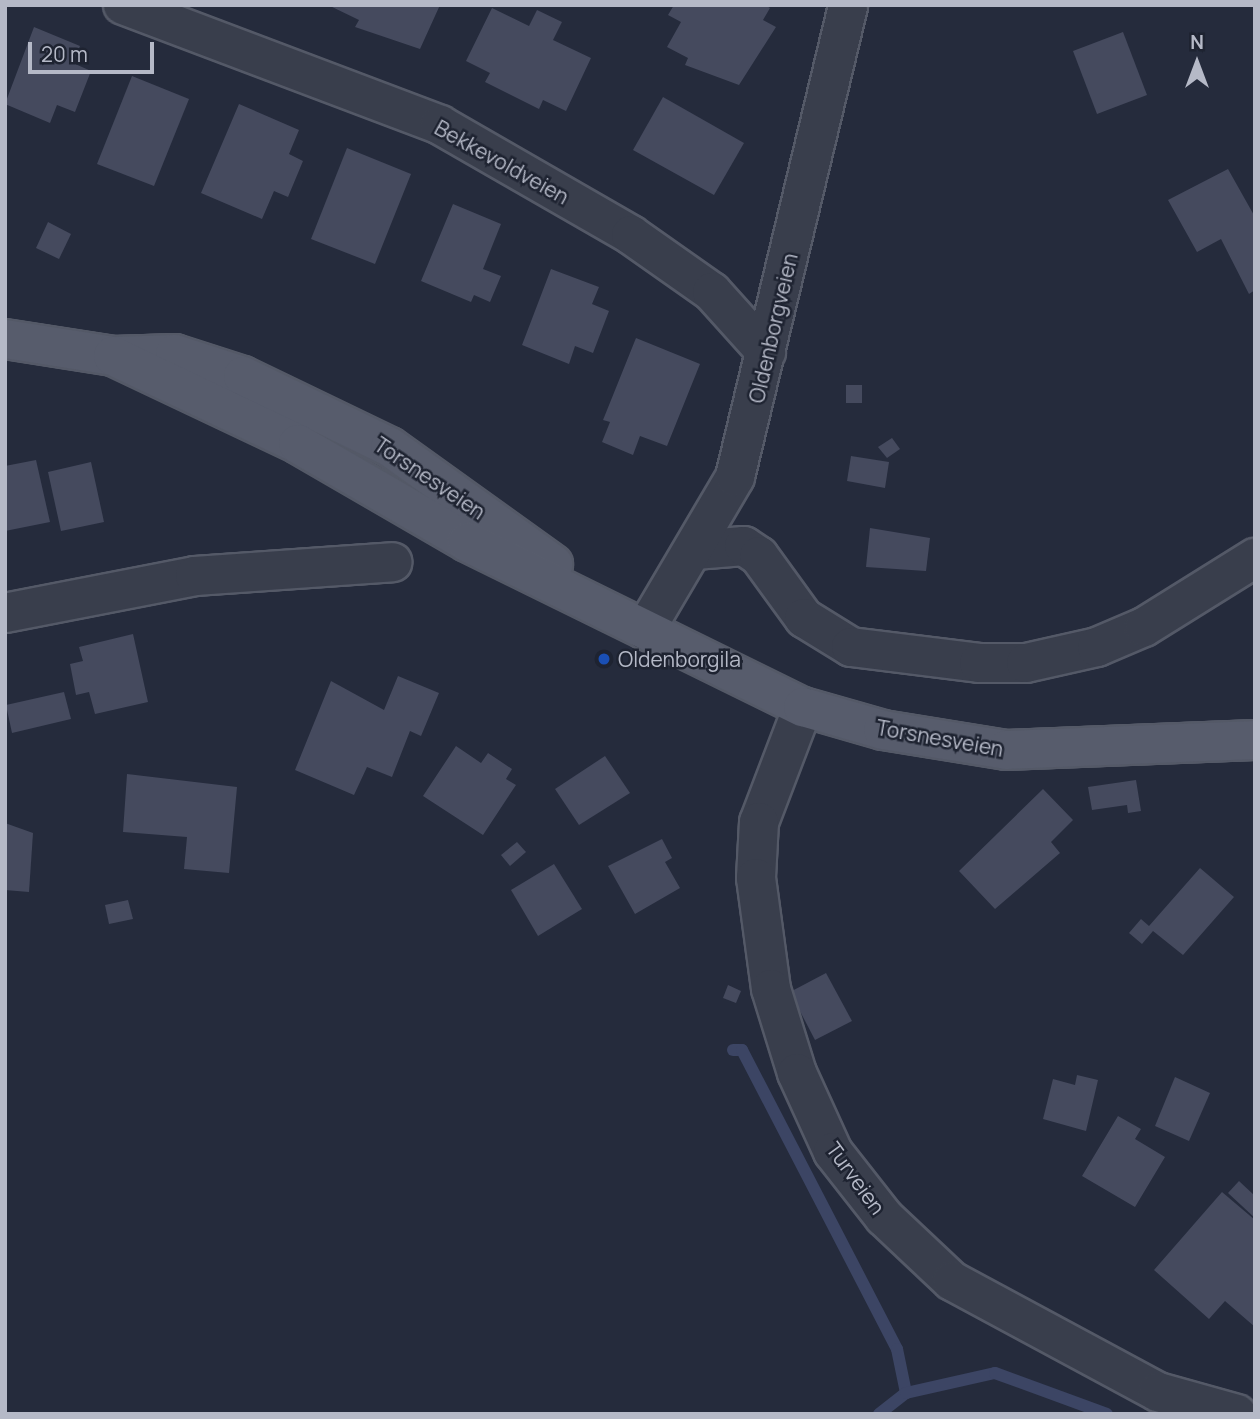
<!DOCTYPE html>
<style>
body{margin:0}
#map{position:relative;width:1260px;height:1419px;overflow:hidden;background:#252b3c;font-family:Manrope,sans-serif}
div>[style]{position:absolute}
.stream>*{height:12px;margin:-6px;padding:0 6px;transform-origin:6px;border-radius:6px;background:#3c4564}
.building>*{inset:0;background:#454a5e}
.roads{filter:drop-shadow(2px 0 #545967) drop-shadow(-2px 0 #545967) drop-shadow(0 2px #545967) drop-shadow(0 -2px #545967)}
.minor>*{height:38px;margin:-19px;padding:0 19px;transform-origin:19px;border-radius:19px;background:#393e4c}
.major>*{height:38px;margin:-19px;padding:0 19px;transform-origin:19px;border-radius:19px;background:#575c6c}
.dots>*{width:19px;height:19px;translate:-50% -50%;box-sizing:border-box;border:4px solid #1e2331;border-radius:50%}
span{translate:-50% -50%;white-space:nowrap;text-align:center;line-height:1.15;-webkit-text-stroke:5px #1e2331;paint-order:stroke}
.street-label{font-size:21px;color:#b5b9c7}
.poi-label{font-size:21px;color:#b5b9c7}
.left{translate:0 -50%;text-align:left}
.frame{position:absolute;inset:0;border:7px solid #b5b9c7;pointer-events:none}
.north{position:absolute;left:1162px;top:28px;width:70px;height:70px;-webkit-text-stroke:5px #1e2331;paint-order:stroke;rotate:0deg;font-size:19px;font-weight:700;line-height:28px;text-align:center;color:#b5b9c7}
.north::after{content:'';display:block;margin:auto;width:24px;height:32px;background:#b5b9c7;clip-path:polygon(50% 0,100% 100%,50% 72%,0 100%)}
.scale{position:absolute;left:28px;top:42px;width:126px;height:32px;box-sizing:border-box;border:4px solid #b5b9c7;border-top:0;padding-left:9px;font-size:21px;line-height:24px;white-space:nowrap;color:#b5b9c7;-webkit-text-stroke:5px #1e2331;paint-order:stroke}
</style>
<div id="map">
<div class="stream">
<i style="left:733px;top:1050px;width:9px"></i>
<i style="left:742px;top:1050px;width:337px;rotate:62.6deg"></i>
<i style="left:897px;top:1349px;width:45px;rotate:78.4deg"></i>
<i style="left:879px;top:1414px;width:34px;rotate:-38deg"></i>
<i style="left:906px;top:1393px;width:91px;rotate:-12.7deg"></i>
<i style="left:995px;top:1373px;width:119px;rotate:20.1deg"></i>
</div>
<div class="building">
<i style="clip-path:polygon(328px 5px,440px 5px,420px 49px,355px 27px,359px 20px)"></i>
<i style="clip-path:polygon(674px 5px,765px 5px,770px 8px,763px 20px,776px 27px,739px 85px,685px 65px,688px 58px,667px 47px,681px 22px,668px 15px)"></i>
<i style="clip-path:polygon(492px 8px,529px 26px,537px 10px,562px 22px,553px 40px,591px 58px,566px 111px,543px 100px,539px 109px,485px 82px,490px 73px,466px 61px)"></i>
<i style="clip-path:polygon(34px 27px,80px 46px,73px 63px,91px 71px,75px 112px,57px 105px,50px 123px,5px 104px)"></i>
<i style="clip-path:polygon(1123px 32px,1147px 95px,1097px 114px,1073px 51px)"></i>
<i style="clip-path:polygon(132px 76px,189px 99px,154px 186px,97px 164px)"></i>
<i style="clip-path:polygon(663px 97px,744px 143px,714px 195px,633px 150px)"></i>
<i style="clip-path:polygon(239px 104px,299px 130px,289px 154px,303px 161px,288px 197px,274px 191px,262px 219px,201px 193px)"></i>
<i style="clip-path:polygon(347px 148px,411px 174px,375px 264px,311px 239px)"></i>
<i style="clip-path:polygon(1228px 169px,1255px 217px,1255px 290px,1249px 294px,1221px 239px,1197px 252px,1168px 200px)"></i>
<i style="clip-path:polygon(453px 204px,501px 224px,483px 269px,501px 276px,490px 302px,474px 295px,471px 302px,421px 281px)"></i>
<i style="clip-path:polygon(48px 222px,71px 234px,59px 259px,36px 248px)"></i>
<i style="clip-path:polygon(551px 269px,599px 287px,592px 304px,609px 311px,593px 353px,575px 346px,569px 364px,522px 345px)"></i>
<i style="clip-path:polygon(636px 338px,700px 364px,667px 446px,640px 436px,633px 455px,602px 442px,610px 422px,603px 420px)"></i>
<i style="clip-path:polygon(846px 385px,862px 385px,862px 403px,846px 403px)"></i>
<i style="clip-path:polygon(892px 438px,900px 449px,887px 458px,878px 447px)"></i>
<i style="clip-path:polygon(851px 456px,889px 462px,885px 488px,847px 481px)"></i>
<i style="clip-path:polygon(36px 460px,50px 522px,5px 531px,5px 466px)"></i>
<i style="clip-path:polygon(91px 462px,104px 522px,61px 531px,48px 472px)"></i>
<i style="clip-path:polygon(870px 528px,930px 538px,926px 571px,866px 567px)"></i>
<i style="clip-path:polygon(133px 634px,148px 702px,95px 714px,89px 692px,76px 695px,70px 664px,83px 661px,79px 647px)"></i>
<i style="clip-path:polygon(398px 676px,439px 693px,421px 736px,410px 731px,392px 777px,367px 767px,354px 795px,295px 770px,331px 681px,384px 710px)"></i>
<i style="clip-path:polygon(64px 692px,71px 719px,12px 733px,6px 705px)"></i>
<i style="clip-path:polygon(456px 746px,481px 763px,488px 753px,512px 769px,506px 779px,516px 785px,483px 835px,423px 796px)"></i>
<i style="clip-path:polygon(605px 756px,630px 793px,579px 825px,555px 789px)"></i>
<i style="clip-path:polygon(127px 774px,237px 787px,229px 873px,184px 869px,187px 837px,123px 832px)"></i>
<i style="clip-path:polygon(1136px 780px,1141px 811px,1128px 813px,1127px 805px,1092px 810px,1088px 787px)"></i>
<i style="clip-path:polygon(1043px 789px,1073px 820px,1051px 842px,1060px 853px,995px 909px,959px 871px)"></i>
<i style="clip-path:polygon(5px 823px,33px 833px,29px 892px,5px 890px)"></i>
<i style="clip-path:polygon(662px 839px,672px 858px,665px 862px,680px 888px,635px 914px,608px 866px)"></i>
<i style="clip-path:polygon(517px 842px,526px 852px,510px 866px,501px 855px)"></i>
<i style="clip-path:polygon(554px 864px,582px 909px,538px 936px,511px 890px)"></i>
<i style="clip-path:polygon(1200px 868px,1234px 897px,1183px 955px,1153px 931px,1142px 944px,1129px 933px,1141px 919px,1149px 926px)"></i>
<i style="clip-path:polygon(128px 900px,133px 919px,109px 924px,105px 905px)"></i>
<i style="clip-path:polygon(826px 973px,852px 1021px,815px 1040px,790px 992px)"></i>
<i style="clip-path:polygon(728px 985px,741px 991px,736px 1003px,723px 998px)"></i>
<i style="clip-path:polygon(1077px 1075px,1098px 1080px,1086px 1131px,1043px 1119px,1053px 1079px,1075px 1085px)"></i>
<i style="clip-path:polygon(1175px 1077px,1210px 1093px,1189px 1141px,1155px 1126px)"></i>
<i style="clip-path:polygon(1118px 1116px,1141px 1129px,1135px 1139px,1165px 1157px,1135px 1207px,1082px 1176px)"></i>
<i style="clip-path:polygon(1239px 1181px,1255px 1196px,1255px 1218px,1228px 1193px)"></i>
<i style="clip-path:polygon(1222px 1192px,1255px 1220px,1255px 1327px,1225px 1301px,1209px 1319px,1154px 1270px)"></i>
</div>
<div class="roads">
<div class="minor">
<i style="left:123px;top:5px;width:339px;rotate:20.7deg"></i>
<i style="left:440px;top:125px;width:220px;rotate:29.9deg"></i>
<i style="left:631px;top:235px;width:99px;rotate:35.1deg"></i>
<i style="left:712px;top:292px;width:81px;rotate:48deg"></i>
<i style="left:695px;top:550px;width:49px;rotate:-4.7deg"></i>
<i style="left:744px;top:546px;width:18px;rotate:34deg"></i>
<i style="left:759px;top:556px;width:77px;rotate:54deg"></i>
<i style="left:804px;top:618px;width:55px;rotate:31.7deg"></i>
<i style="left:851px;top:647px;width:129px;rotate:7.1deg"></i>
<i style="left:979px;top:663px;width:47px"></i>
<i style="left:1026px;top:663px;width:73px;rotate:-12.7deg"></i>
<i style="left:1097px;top:647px;width:51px;rotate:-23.1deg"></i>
<i style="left:1144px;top:627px;width:131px;rotate:-31.9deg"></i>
<i style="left:5px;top:613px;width:194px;rotate:-11deg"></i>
<i style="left:195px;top:576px;width:198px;rotate:-4deg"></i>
<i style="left:645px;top:630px;width:178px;rotate:-59.5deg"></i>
<i style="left:735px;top:477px;width:485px;rotate:-76.5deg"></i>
<i style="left:803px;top:707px;width:123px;rotate:110.9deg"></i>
<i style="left:759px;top:822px;width:56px;rotate:93.1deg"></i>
<i style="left:756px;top:878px;width:112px;rotate:82.3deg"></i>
<i style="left:771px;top:989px;width:88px;rotate:72.8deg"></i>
<i style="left:797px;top:1073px;width:87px;rotate:65.5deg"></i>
<i style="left:833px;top:1152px;width:83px;rotate:51.9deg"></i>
<i style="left:884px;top:1217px;width:93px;rotate:43.3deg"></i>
<i style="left:952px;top:1281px;width:234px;rotate:28.3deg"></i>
<i style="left:1158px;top:1392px;width:82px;rotate:15.6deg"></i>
</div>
<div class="major">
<i style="left:5px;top:339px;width:109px;rotate:8.9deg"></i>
<i style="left:113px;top:356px;width:62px;rotate:-1.8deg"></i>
<i style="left:175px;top:354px;width:71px;rotate:17.9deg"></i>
<i style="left:243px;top:376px;width:163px;rotate:25.8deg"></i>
<i style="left:390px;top:447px;width:201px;rotate:35.7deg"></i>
<i style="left:113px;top:356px;width:205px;rotate:25.4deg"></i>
<i style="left:298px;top:444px;width:195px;rotate:30.1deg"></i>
<i style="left:467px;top:542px;width:374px;rotate:26.2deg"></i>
<i style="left:803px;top:707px;width:83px;rotate:16deg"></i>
<i style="left:883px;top:730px;width:125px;rotate:9.2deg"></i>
<i style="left:1006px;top:750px;width:249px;rotate:-2.3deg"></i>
</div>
</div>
<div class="dots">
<i style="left:604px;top:659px;background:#1a4fb4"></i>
</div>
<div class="street-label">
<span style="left:502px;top:162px;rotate:29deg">Bekkevoldveien</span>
<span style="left:773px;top:328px;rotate:-77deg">Oldenborgveien</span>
<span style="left:430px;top:478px;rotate:34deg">Torsnesveien</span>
<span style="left:940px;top:738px;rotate:10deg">Torsnesveien</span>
<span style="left:856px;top:1178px;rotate:54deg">Turveien</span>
</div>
<div class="poi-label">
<span class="left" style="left:618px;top:659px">Oldenborgila</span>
</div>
<div class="frame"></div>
<div class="north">N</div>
<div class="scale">20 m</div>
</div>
